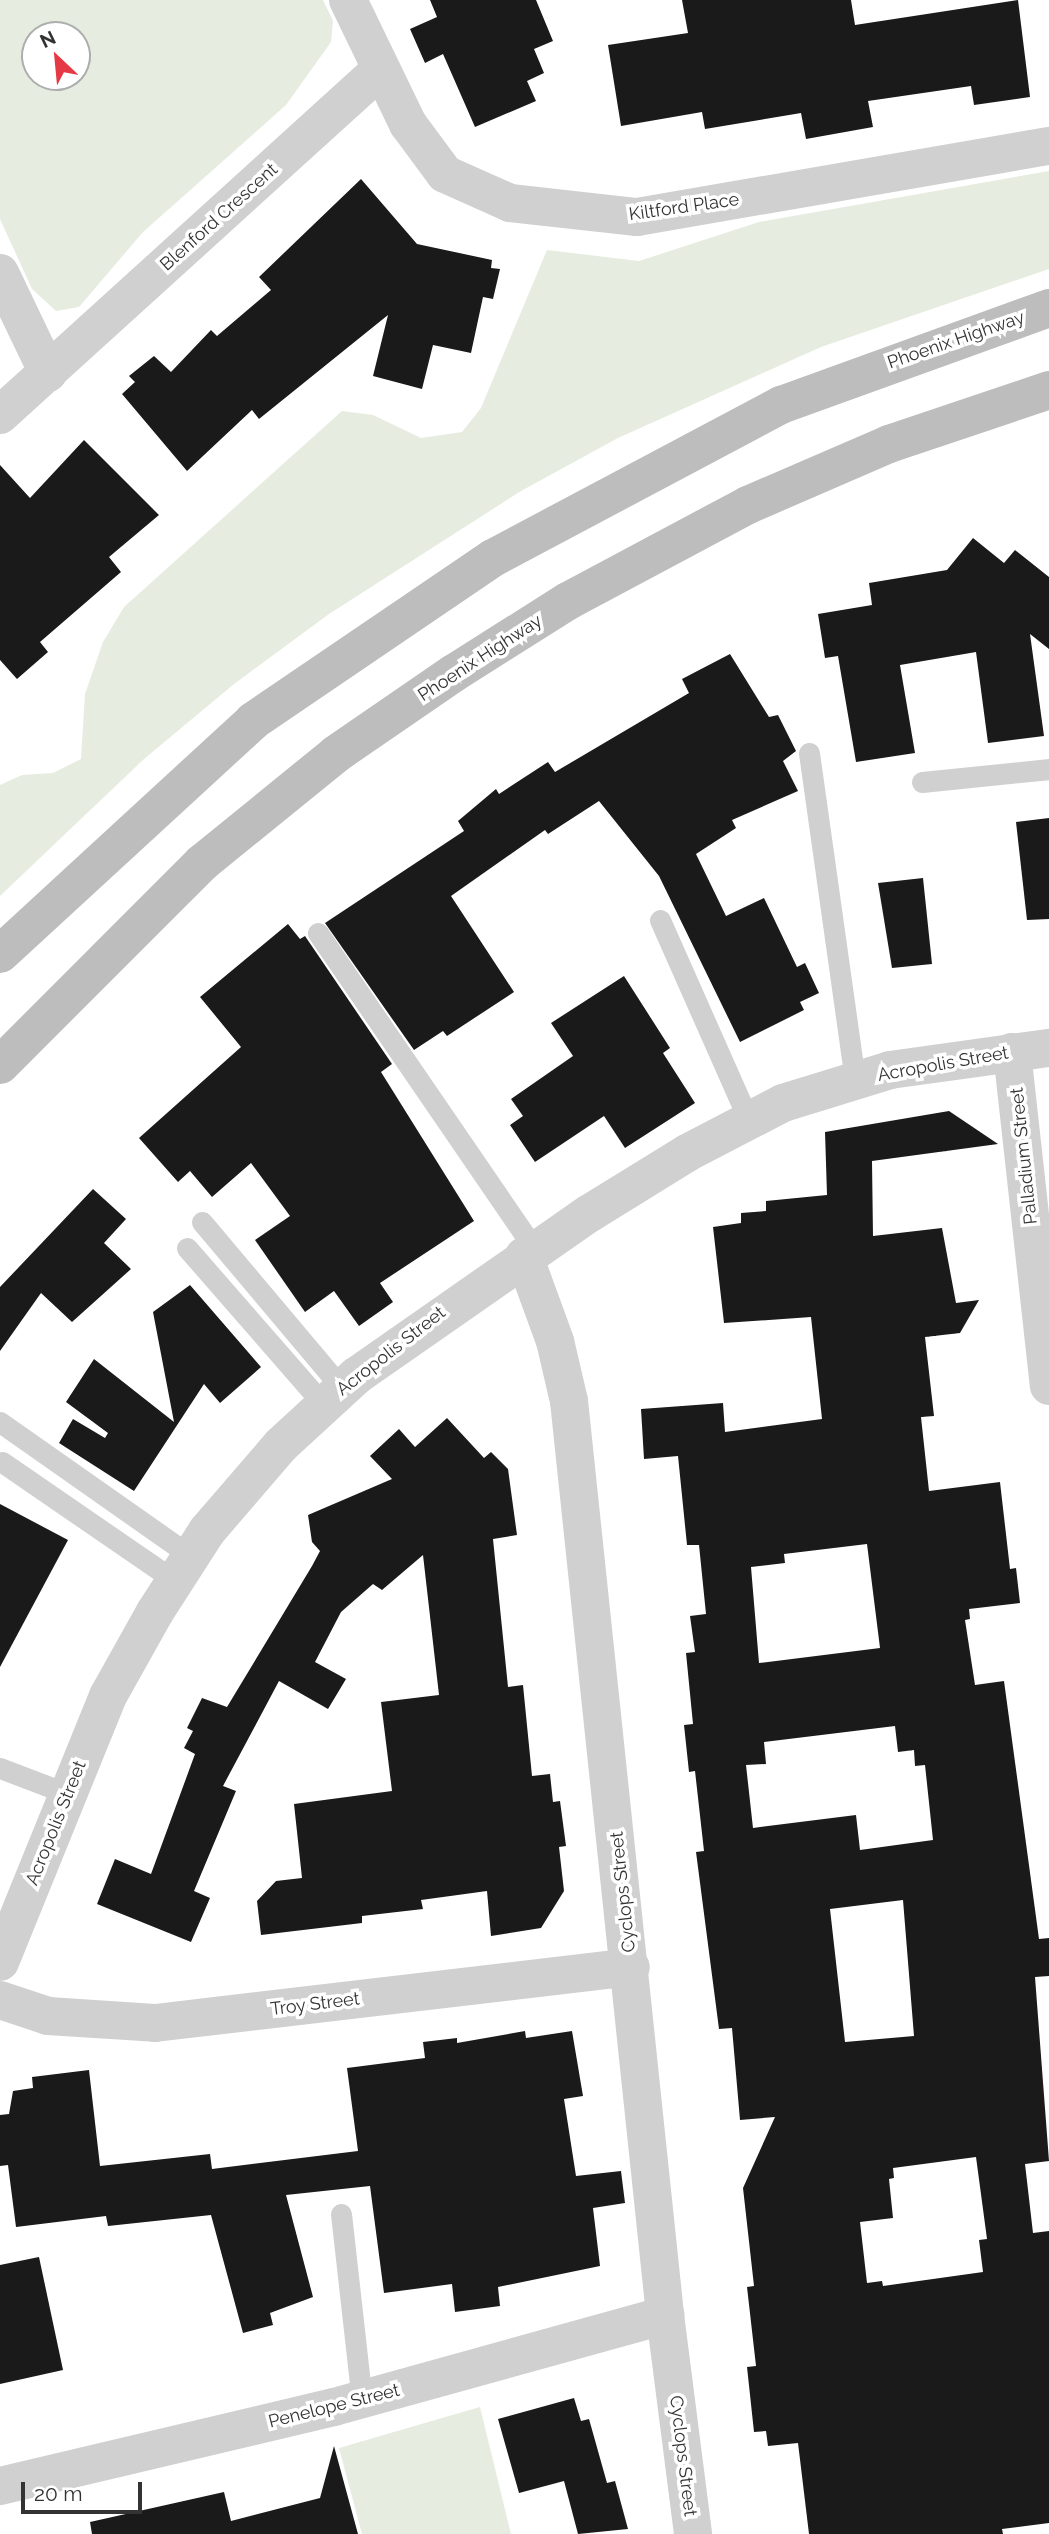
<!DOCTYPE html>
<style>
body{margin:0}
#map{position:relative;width:1049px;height:2534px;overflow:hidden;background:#fff;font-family:Raleway,sans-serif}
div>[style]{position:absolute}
.green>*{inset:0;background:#e6ecdf}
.building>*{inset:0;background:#1a1a1a}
.lane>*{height:21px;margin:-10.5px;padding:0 10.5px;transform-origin:10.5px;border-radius:10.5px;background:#d0d0d0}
.street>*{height:38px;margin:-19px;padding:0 19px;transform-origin:19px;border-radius:19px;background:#d0d0d0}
.secondary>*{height:38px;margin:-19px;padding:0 19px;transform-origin:19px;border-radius:19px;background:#bdbdbd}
span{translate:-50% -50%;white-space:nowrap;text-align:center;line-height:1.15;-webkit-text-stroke:7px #fff;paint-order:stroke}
.street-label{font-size:18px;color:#333}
.north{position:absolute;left:21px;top:21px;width:70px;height:70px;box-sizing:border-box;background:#fff;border:2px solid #adadad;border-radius:50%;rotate:334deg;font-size:19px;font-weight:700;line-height:28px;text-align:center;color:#333}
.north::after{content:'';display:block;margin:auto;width:24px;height:32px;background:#e63946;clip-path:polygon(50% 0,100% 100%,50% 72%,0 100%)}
.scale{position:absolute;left:21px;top:2482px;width:121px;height:32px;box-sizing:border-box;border:4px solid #333;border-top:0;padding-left:9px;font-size:21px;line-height:24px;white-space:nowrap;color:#333;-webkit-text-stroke:5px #fff;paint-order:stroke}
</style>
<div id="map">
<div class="green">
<i style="clip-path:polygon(evenodd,0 0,323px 0,333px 21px,331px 42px,286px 105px,143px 232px,79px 307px,56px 311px,32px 289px,0 219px,0 0,35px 35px,77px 35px,77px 77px,35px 77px,35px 35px)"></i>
<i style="clip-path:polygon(1049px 171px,1049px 269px,821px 347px,618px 438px,521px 491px,329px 614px,234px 684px,144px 759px,0 896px,0 785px,22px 775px,53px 773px,81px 759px,85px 694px,103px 642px,124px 607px,342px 411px,373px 415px,421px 438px,462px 432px,481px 408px,547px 250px,639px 261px,759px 222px)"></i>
<i style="clip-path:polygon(480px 2407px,511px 2534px,362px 2534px,339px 2448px)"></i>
</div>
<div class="building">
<i style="clip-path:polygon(430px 0,536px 0,553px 41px,534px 49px,544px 73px,527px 81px,536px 101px,475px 127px,443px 54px,425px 63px,410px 29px,437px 17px)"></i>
<i style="clip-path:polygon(682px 0,851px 0,855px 25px,1018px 0,1030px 97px,974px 105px,971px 86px,868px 101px,873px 127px,806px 139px,801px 113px,705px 129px,702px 112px,621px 126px,608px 45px,688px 33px)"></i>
<i style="clip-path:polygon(361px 179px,417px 244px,492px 260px,491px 268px,500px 269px,493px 299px,483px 297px,471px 353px,433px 345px,422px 389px,373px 376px,388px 315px,259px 419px,252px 410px,187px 471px,122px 394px,135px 382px,129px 376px,154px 356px,171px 372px,211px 330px,217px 336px,271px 290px,259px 277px)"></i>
<i style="clip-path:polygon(84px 440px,159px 515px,109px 557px,121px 572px,40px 642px,48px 652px,17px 679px,0 660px,0 465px,30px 498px)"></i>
<i style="clip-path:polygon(973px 538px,1004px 563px,1015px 550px,1049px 577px,1049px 649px,1030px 634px,1044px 736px,988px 743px,976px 652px,900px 665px,915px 753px,856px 762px,838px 656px,825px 658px,818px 614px,872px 605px,869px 583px,947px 570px)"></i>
<i style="clip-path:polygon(730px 654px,769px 717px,778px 715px,796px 751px,783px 761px,798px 791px,732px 820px,736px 828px,696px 854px,726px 916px,764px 898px,797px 967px,805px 963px,819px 993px,800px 1002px,804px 1010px,740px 1042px,659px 876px,599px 801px,548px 834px,545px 830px,451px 896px,514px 992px,447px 1036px,443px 1031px,414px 1050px,325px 923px,464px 831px,458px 821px,496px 789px,499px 794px,548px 762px,555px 772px,689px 693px,682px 679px)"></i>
<i style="clip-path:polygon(1049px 818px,1049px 919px,1027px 920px,1016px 822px)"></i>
<i style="clip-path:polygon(923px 878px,932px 964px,892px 968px,878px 883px)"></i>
<i style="clip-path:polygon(288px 924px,300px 939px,305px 936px,392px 1064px,381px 1072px,474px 1221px,380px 1283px,393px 1302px,359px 1326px,334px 1291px,305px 1312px,255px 1240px,290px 1216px,251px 1163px,212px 1197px,190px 1171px,178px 1182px,139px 1138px,241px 1047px,200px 997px)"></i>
<i style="clip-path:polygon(624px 976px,670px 1048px,663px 1053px,695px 1103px,625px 1148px,604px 1116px,535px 1162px,510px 1125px,523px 1116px,511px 1099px,573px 1056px,551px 1023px)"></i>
<i style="clip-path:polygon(evenodd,949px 1111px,998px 1144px,872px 1161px,873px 1236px,942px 1228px,956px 1303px,979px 1300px,960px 1333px,925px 1337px,934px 1416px,921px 1417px,929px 1491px,1000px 1482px,1010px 1569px,1016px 1568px,1020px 1603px,969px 1609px,970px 1619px,965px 1620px,975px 1685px,1004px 1681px,1039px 1939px,1049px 1938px,1049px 1976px,1035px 1977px,1049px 2161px,1025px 2164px,1033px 2233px,1049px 2231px,1049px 2523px,1002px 2529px,1003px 2534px,809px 2534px,798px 2443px,768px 2446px,766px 2431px,754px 2432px,747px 2367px,756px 2366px,747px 2287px,754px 2286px,743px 2188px,775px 2117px,740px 2120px,732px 2028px,719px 2029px,696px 1852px,704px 1851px,695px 1771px,689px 1772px,684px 1725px,693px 1724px,686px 1653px,695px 1652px,690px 1616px,706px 1614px,699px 1545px,687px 1545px,678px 1456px,644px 1459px,641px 1409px,723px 1403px,725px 1432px,822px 1419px,811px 1317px,724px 1323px,713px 1227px,741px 1223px,741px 1213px,766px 1211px,766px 1201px,827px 1195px,825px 1132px,949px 1111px,867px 1544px,880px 1648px,759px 1663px,751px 1567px,785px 1563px,784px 1554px,867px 1544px,949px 1111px,895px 1726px,898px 1752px,914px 1750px,915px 1766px,925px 1765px,933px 1840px,860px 1850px,856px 1815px,753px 1828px,746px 1765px,766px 1764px,764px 1742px,895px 1726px,949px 1111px,903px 1900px,914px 2036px,845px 2042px,830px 1909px,903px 1900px,949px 1111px,976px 2157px,987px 2239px,979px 2240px,983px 2272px,883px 2286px,882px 2281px,867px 2283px,860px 2222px,893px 2218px,889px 2179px,894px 2178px,893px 2168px,976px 2157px)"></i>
<i style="clip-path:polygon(93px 1189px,126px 1219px,104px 1243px,131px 1269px,72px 1322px,41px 1293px,0 1351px,0 1287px)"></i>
<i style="clip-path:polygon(190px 1285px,261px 1367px,220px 1403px,204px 1384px,134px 1491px,59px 1443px,73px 1419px,105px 1438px,108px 1433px,66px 1402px,94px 1359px,174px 1422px,153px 1312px)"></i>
<i style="clip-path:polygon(447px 1418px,484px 1458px,491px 1452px,508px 1469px,517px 1535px,493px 1539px,508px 1687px,523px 1685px,532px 1776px,550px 1774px,553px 1802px,560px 1801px,566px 1846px,559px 1847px,564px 1891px,541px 1928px,491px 1936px,487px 1891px,421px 1900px,423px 1909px,362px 1916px,362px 1923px,261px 1935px,257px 1901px,276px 1881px,302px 1878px,294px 1804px,392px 1791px,381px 1702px,439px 1695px,423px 1555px,382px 1590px,373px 1584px,341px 1612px,315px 1662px,346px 1679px,328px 1709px,279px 1681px,223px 1786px,236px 1791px,194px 1891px,210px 1898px,191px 1942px,97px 1904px,115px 1859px,151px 1874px,195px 1754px,184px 1748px,193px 1731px,187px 1728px,202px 1698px,227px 1707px,312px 1566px,320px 1551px,312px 1542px,308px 1515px,392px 1479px,370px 1456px,399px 1429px,415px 1447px)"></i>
<i style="clip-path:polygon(0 1504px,68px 1540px,0 1667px)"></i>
<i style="clip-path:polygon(525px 2031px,526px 2038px,572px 2031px,583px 2096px,564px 2099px,576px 2176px,621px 2171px,625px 2203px,593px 2208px,600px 2266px,498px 2287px,500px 2306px,455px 2312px,452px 2284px,384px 2293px,370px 2186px,286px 2195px,313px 2297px,270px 2313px,273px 2325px,243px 2333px,211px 2215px,108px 2226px,106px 2216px,16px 2227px,8px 2165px,0 2166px,0 2115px,9px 2114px,13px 2091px,33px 2088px,32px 2077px,89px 2070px,100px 2166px,210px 2154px,212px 2169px,358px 2151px,347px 2068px,425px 2058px,423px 2042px,457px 2038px,457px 2043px)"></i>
<i style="clip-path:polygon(39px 2257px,63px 2370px,0 2384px,0 2265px)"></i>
<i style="clip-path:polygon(574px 2398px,581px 2421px,589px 2419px,607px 2483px,615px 2481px,628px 2529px,578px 2534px,564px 2481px,519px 2493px,498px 2419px)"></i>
<i style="clip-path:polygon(334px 2446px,358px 2534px,92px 2534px,90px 2522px,224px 2492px,231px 2521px,320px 2498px)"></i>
</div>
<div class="lane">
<i style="left:809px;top:753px;width:331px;rotate:82deg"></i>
<i style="left:922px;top:782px;width:128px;rotate:-5.8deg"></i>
<i style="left:660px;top:920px;width:220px;rotate:66.1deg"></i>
<i style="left:318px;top:933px;width:383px;rotate:55.6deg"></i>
<i style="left:202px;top:1222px;width:217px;rotate:49.9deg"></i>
<i style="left:187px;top:1248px;width:208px;rotate:48.9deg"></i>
<i style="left:0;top:1422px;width:233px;rotate:35.1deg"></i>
<i style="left:2px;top:1462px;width:210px;rotate:34.5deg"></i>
<i style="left:0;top:1768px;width:73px;rotate:20.9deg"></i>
<i style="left:341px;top:2214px;width:187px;rotate:83.6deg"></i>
</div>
<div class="street">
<i style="left:348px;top:0;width:138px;rotate:64.2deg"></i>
<i style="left:408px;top:124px;width:62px;rotate:53.5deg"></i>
<i style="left:445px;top:174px;width:71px;rotate:24deg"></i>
<i style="left:510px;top:203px;width:128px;rotate:6.3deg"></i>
<i style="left:637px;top:217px;width:418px;rotate:-9.8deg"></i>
<i style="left:0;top:273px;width:111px;rotate:64.4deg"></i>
<i style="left:0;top:415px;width:512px;rotate:-42.23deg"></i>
<i style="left:1012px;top:1052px;width:336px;rotate:83.7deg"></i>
<i style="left:524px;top:1256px;width:90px;rotate:70deg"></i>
<i style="left:555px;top:1341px;width:62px;rotate:76.9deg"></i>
<i style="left:569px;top:1401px;width:919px;rotate:84deg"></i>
<i style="left:665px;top:2315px;width:221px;rotate:82.7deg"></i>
<i style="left:0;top:1962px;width:287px;rotate:-67.9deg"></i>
<i style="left:108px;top:1696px;width:96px;rotate:-60.8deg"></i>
<i style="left:155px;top:1612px;width:96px;rotate:-57.3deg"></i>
<i style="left:207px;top:1531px;width:113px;rotate:-49.3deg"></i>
<i style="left:281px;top:1445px;width:102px;rotate:-42.6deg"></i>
<i style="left:356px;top:1376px;width:285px;rotate:-34.9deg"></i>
<i style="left:590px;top:1213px;width:114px;rotate:-31.7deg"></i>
<i style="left:687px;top:1153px;width:108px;rotate:-27.5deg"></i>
<i style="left:783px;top:1103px;width:112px;rotate:-17.1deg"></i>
<i style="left:890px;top:1070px;width:161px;rotate:-7.9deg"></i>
<i style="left:0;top:2000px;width:51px;rotate:18.4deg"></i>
<i style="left:48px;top:2016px;width:107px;rotate:3.7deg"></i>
<i style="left:155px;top:2023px;width:479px;rotate:-6.7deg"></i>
<i style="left:0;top:2486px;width:343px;rotate:-13.3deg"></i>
<i style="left:334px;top:2407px;width:344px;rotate:-15.5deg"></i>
</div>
<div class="secondary">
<i style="left:0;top:954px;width:344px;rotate:-42.6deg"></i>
<i style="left:253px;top:721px;width:290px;rotate:-34.2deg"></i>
<i style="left:493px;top:558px;width:326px;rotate:-28deg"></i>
<i style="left:781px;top:405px;width:285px;rotate:-19.9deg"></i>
<i style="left:0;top:1065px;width:286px;rotate:-45deg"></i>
<i style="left:202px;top:863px;width:173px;rotate:-39.1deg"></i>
<i style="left:336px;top:754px;width:143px;rotate:-34.5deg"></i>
<i style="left:454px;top:673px;width:135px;rotate:-32.3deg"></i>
<i style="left:568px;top:601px;width:204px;rotate:-28.1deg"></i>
<i style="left:748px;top:505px;width:154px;rotate:-23.4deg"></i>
<i style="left:889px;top:444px;width:169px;rotate:-18.6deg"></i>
</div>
<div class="street-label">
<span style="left:684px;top:207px;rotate:-8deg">Kiltford Place</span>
<span style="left:219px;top:217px;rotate:-42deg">Blenford Crescent</span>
<span style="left:956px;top:340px;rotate:-19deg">Phoenix Highway</span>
<span style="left:480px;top:658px;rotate:-33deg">Phoenix Highway</span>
<span style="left:943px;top:1064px;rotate:-10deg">Acropolis Street</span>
<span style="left:1024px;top:1156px;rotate:-96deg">Palladium Street</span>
<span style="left:391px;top:1351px;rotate:-38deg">Acropolis Street</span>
<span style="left:56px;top:1823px;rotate:-68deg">Acropolis Street</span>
<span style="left:623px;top:1892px;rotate:-96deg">Cyclops Street</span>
<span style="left:315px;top:2004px;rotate:-7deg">Troy Street</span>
<span style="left:334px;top:2406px;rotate:-14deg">Penelope Street</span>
<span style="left:683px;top:2456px;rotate:83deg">Cyclops Street</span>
</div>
<div class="north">N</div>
<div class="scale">20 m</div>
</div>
